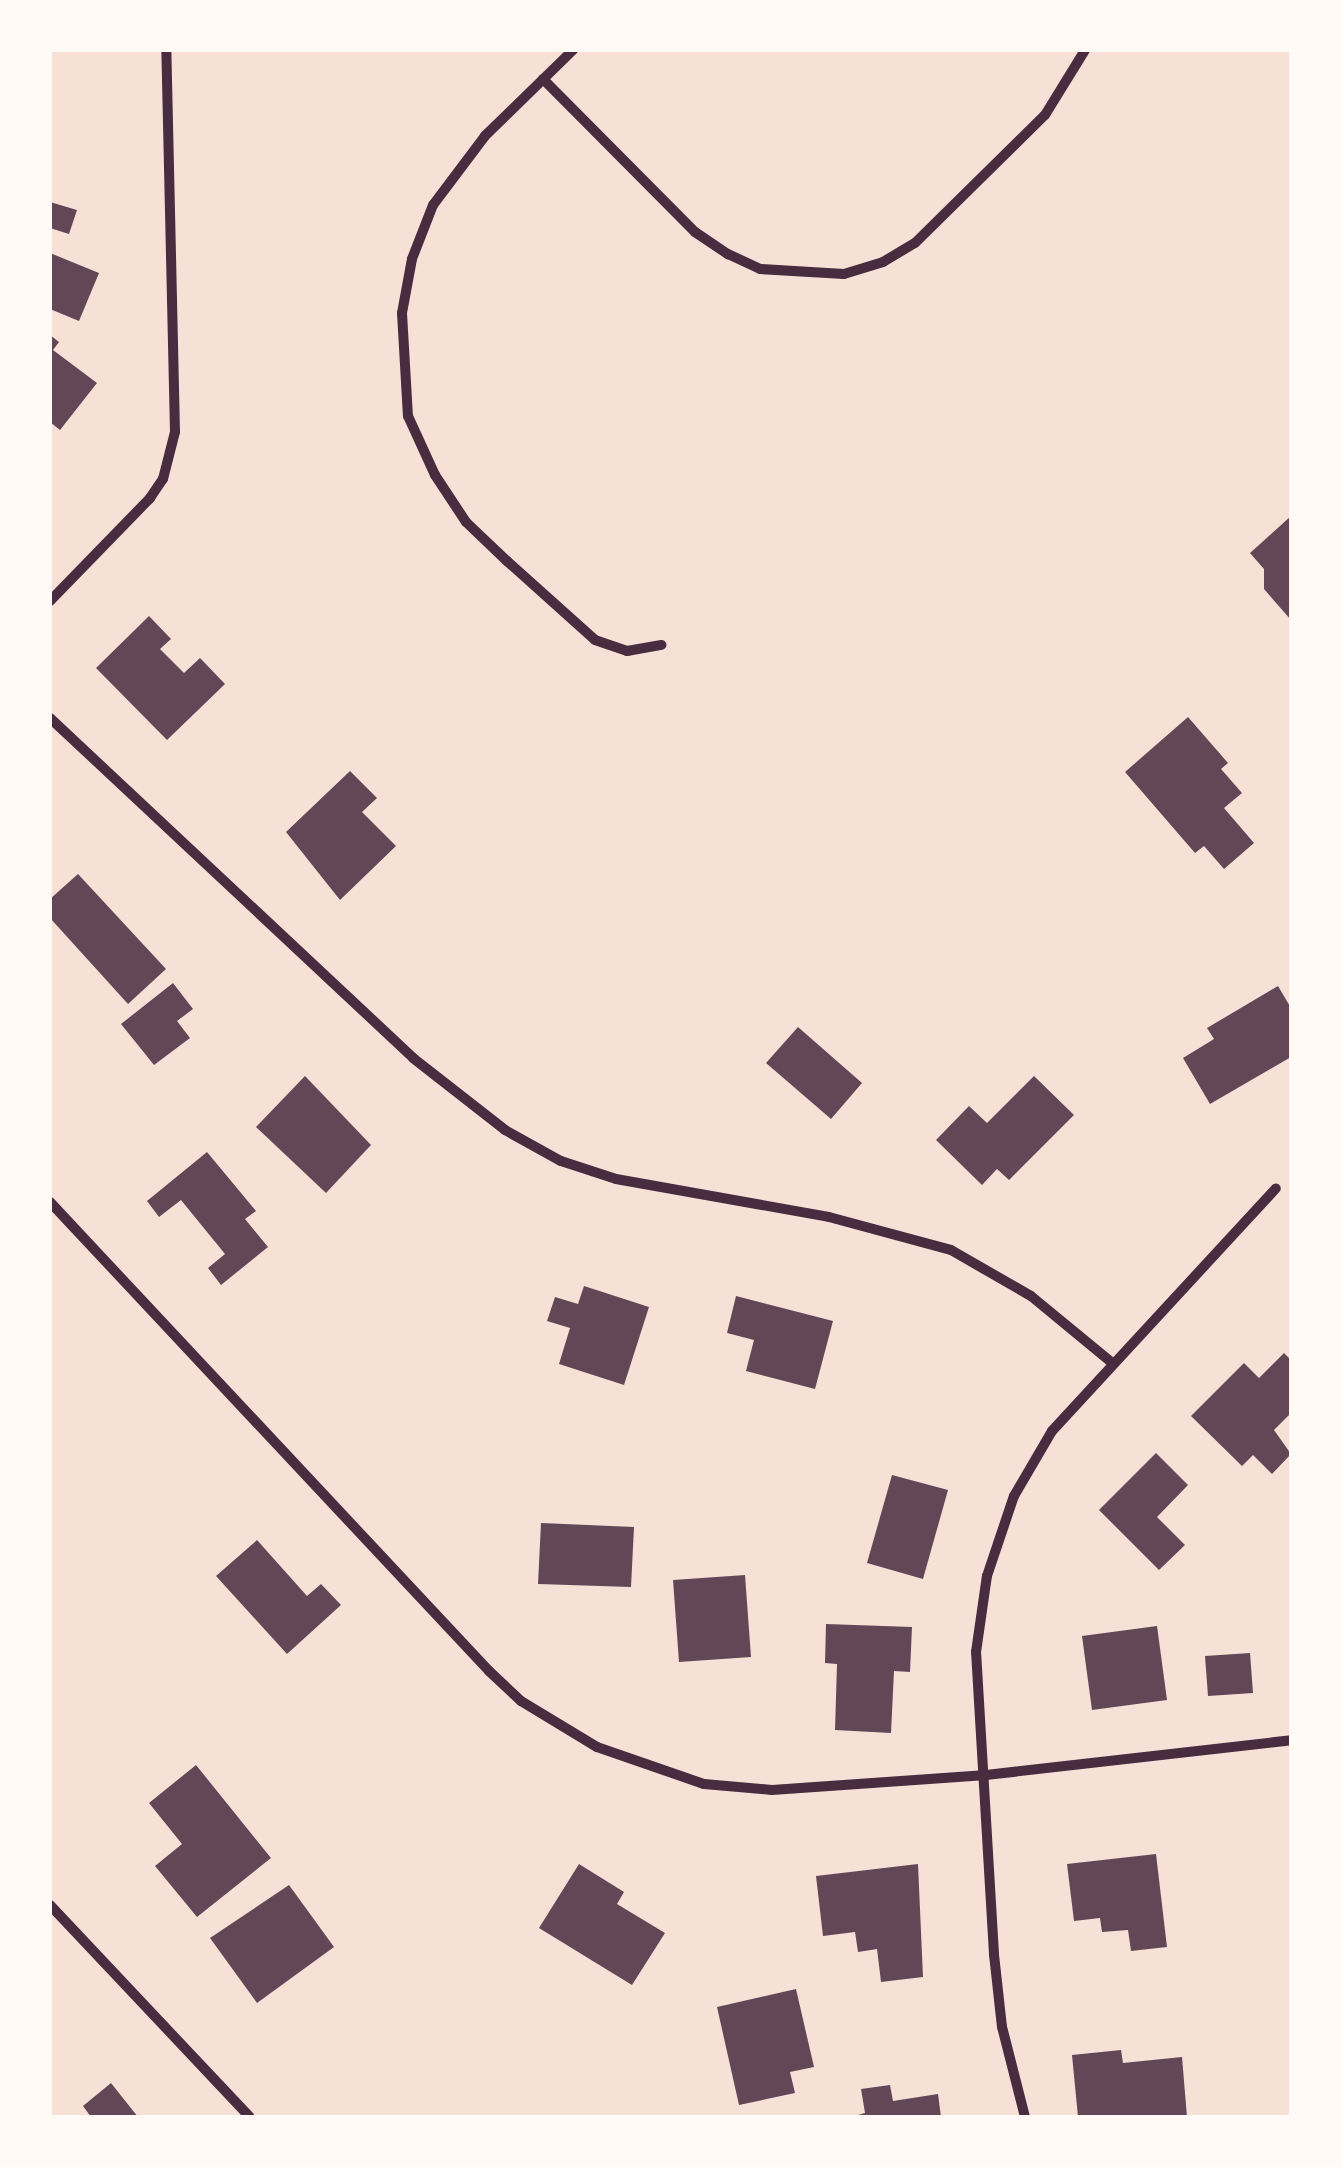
<!DOCTYPE html>
<style>
body{margin:0}
#map{position:relative;width:1341px;height:2167px;overflow:hidden;background:#f7e1d7;font-family:"IBM Plex Sans",sans-serif}
div>[style]{position:absolute}
.building>*{inset:0;background:#644757}
.minor>*{height:10px;margin:-5px;padding:0 5px;transform-origin:5px;border-radius:5px;background:#4a2c40}
span{translate:-50% -50%;white-space:nowrap;text-align:center;line-height:1.15;-webkit-text-stroke:8px #fffaf5;paint-order:stroke}
.frame{position:absolute;inset:0;border:52px solid #fffaf5;pointer-events:none}
</style>
<div id="map">
<div class="building">
<i style="clip-path:polygon(50px 202px,77px 210px,69px 234px,50px 228px)"></i>
<i style="clip-path:polygon(50px 253px,99px 273px,79px 321px,50px 309px)"></i>
<i style="clip-path:polygon(50px 335px,59px 342px,53px 350px,97px 383px,60px 430px,50px 422px)"></i>
<i style="clip-path:polygon(1291px 516px,1291px 620px,1264px 589px,1264px 569px,1250px 553px)"></i>
<i style="clip-path:polygon(149px 616px,171px 639px,160px 649px,184px 673px,200px 658px,225px 684px,167px 740px,96px 668px)"></i>
<i style="clip-path:polygon(1188px 717px,1228px 763px,1221px 769px,1242px 793px,1224px 808px,1254px 843px,1224px 869px,1204px 846px,1195px 853px,1125px 772px)"></i>
<i style="clip-path:polygon(350px 771px,377px 798px,362px 812px,396px 846px,340px 900px,286px 832px)"></i>
<i style="clip-path:polygon(78px 874px,166px 969px,128px 1004px,50px 918px,50px 899px)"></i>
<i style="clip-path:polygon(173px 983px,193px 1009px,177px 1021px,190px 1038px,154px 1065px,121px 1024px)"></i>
<i style="clip-path:polygon(1278px 986px,1291px 1008px,1291px 1057px,1210px 1104px,1183px 1058px,1214px 1039px,1207px 1028px)"></i>
<i style="clip-path:polygon(798px 1027px,862px 1083px,831px 1119px,766px 1063px)"></i>
<i style="clip-path:polygon(305px 1076px,371px 1145px,326px 1193px,256px 1127px)"></i>
<i style="clip-path:polygon(1034px 1076px,1074px 1115px,1009px 1180px,997px 1169px,982px 1185px,936px 1140px,969px 1106px,987px 1123px)"></i>
<i style="clip-path:polygon(207px 1152px,256px 1211px,245px 1219px,268px 1247px,221px 1285px,208px 1268px,225px 1254px,181px 1200px,159px 1217px,147px 1201px)"></i>
<i style="clip-path:polygon(584px 1286px,649px 1307px,624px 1385px,559px 1364px,570px 1328px,547px 1321px,555px 1297px,578px 1304px)"></i>
<i style="clip-path:polygon(736px 1296px,833px 1321px,815px 1389px,746px 1371px,754px 1340px,727px 1333px)"></i>
<i style="clip-path:polygon(1284px 1353px,1291px 1360px,1291px 1413px,1274px 1430px,1291px 1454px,1272px 1474px,1253px 1455px,1242px 1466px,1191px 1416px,1244px 1363px,1259px 1378px)"></i>
<i style="clip-path:polygon(1156px 1453px,1188px 1485px,1157px 1517px,1185px 1545px,1159px 1570px,1099px 1510px)"></i>
<i style="clip-path:polygon(892px 1475px,948px 1490px,923px 1579px,867px 1563px)"></i>
<i style="clip-path:polygon(541px 1523px,634px 1527px,631px 1587px,538px 1584px)"></i>
<i style="clip-path:polygon(257px 1540px,307px 1596px,321px 1584px,341px 1605px,287px 1654px,216px 1576px)"></i>
<i style="clip-path:polygon(745px 1575px,751px 1657px,679px 1662px,673px 1580px)"></i>
<i style="clip-path:polygon(826px 1624px,912px 1627px,910px 1672px,894px 1671px,891px 1733px,835px 1730px,837px 1664px,825px 1663px)"></i>
<i style="clip-path:polygon(1157px 1626px,1167px 1700px,1092px 1710px,1082px 1636px)"></i>
<i style="clip-path:polygon(1250px 1653px,1253px 1693px,1208px 1696px,1205px 1656px)"></i>
<i style="clip-path:polygon(196px 1765px,271px 1858px,197px 1917px,155px 1866px,182px 1844px,149px 1803px)"></i>
<i style="clip-path:polygon(1156px 1854px,1167px 1947px,1131px 1951px,1128px 1930px,1102px 1932px,1100px 1918px,1074px 1921px,1067px 1864px)"></i>
<i style="clip-path:polygon(579px 1864px,624px 1892px,617px 1904px,665px 1933px,632px 1985px,539px 1928px)"></i>
<i style="clip-path:polygon(918px 1864px,923px 1977px,881px 1982px,877px 1949px,858px 1952px,855px 1932px,823px 1936px,816px 1876px)"></i>
<i style="clip-path:polygon(289px 1885px,334px 1947px,257px 2003px,210px 1938px)"></i>
<i style="clip-path:polygon(796px 1989px,814px 2067px,790px 2072px,795px 2093px,739px 2105px,717px 2007px)"></i>
<i style="clip-path:polygon(1121px 2050px,1123px 2063px,1182px 2057px,1187px 2117px,1078px 2117px,1072px 2055px)"></i>
<i style="clip-path:polygon(111px 2083px,138px 2117px,91px 2117px,83px 2106px)"></i>
<i style="clip-path:polygon(890px 2085px,893px 2101px,938px 2094px,941px 2117px,851px 2117px,865px 2113px,861px 2089px)"></i>
</div>
<div class="minor">
<i style="left:573px;top:50px;width:123px;rotate:135.7deg"></i>
<i style="left:485px;top:136px;width:86px;rotate:127deg"></i>
<i style="left:433px;top:205px;width:58px;rotate:111.3deg"></i>
<i style="left:412px;top:259px;width:55px;rotate:100.5deg"></i>
<i style="left:402px;top:313px;width:103px;rotate:86.7deg"></i>
<i style="left:408px;top:416px;width:65px;rotate:65.4deg"></i>
<i style="left:435px;top:475px;width:56px;rotate:56.6deg"></i>
<i style="left:466px;top:522px;width:57px;rotate:43.6deg"></i>
<i style="left:507px;top:561px;width:118px;rotate:41.9deg"></i>
<i style="left:595px;top:640px;width:34px;rotate:19deg"></i>
<i style="left:627px;top:651px;width:35px;rotate:-10deg"></i>
<i style="left:543px;top:79px;width:216px;rotate:45.2deg"></i>
<i style="left:695px;top:232px;width:40px;rotate:34deg"></i>
<i style="left:728px;top:254px;width:35px;rotate:25deg"></i>
<i style="left:760px;top:269px;width:84px;rotate:3.4deg"></i>
<i style="left:844px;top:274px;width:41px;rotate:-17.1deg"></i>
<i style="left:883px;top:262px;width:37px;rotate:-31deg"></i>
<i style="left:915px;top:243px;width:182px;rotate:-44.6deg"></i>
<i style="left:1045px;top:115px;width:76px;rotate:-58.4deg"></i>
<i style="left:50px;top:601px;width:144px;rotate:-45.8deg"></i>
<i style="left:150px;top:498px;width:23px;rotate:-56deg"></i>
<i style="left:163px;top:479px;width:49px;rotate:-75.7deg"></i>
<i style="left:175px;top:432px;width:382px;rotate:-91.3deg"></i>
<i style="left:50px;top:718px;width:497px;rotate:43.1deg"></i>
<i style="left:413px;top:1058px;width:117px;rotate:38deg"></i>
<i style="left:505px;top:1130px;width:64px;rotate:29deg"></i>
<i style="left:561px;top:1161px;width:58px;rotate:18.1deg"></i>
<i style="left:616px;top:1179px;width:216px;rotate:10.1deg"></i>
<i style="left:829px;top:1217px;width:126px;rotate:15.1deg"></i>
<i style="left:951px;top:1250px;width:92px;rotate:29.9deg"></i>
<i style="left:1031px;top:1296px;width:104px;rotate:39.5deg"></i>
<i style="left:50px;top:1202px;width:642px;rotate:46.89deg"></i>
<i style="left:489px;top:1671px;width:44px;rotate:43.2deg"></i>
<i style="left:521px;top:1701px;width:89px;rotate:31.2deg"></i>
<i style="left:597px;top:1747px;width:113px;rotate:19.1deg"></i>
<i style="left:704px;top:1784px;width:68px;rotate:5deg"></i>
<i style="left:772px;top:1790px;width:215px;rotate:-4deg"></i>
<i style="left:986px;top:1775px;width:307px;rotate:-6.5deg"></i>
<i style="left:50px;top:1905px;width:291px;rotate:46.7deg"></i>
<i style="left:1025px;top:2117px;width:93px;rotate:-104.3deg"></i>
<i style="left:1002px;top:2027px;width:73px;rotate:-96.3deg"></i>
<i style="left:994px;top:1954px;width:303px;rotate:-93.4deg"></i>
<i style="left:976px;top:1652px;width:77px;rotate:-81.8deg"></i>
<i style="left:987px;top:1576px;width:84px;rotate:-71.4deg"></i>
<i style="left:1014px;top:1496px;width:75px;rotate:-59.7deg"></i>
<i style="left:1052px;top:1431px;width:330px;rotate:-47.3deg"></i>
</div>
<div class="frame"></div>
</div>
